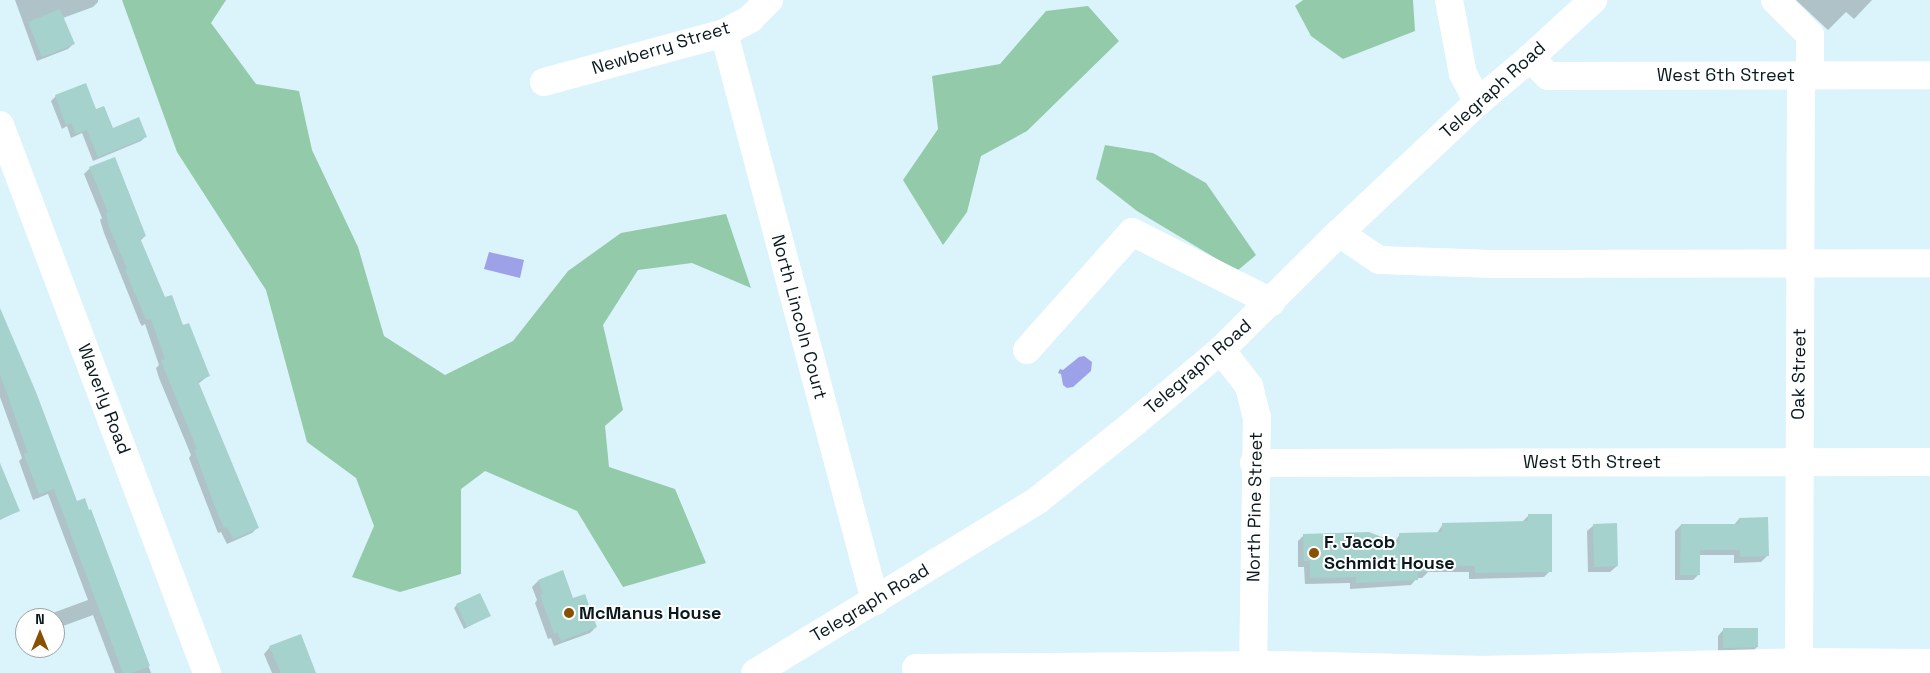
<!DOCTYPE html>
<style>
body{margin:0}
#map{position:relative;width:1930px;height:673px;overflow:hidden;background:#dbf3fb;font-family:"Space Grotesk",sans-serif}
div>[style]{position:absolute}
.green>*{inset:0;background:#93caa9}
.water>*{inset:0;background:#9da1e8}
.shadow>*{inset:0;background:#0003}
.building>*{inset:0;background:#a6d2ce}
.minor>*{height:28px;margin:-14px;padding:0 14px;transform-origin:14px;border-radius:14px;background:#fff}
.dots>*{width:14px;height:14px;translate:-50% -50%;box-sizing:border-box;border:2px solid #fff;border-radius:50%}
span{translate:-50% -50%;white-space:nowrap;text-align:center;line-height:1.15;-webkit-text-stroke:4px #fff;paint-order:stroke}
.street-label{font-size:18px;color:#09191e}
.poi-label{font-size:18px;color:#09191e;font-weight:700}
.left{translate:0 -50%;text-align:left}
.north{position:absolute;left:15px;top:608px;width:50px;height:50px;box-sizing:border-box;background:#fff;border:1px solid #9da3a5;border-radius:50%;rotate:0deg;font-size:14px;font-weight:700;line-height:20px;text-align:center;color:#09191e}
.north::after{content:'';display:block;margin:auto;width:18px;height:22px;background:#885001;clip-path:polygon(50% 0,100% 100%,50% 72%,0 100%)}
</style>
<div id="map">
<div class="green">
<i style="clip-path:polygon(122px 0,226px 0,211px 23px,256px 84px,299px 91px,312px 150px,358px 247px,384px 336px,445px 375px,513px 341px,568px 271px,621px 233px,726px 214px,751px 288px,692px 263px,638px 270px,603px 325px,623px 410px,605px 426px,609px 467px,675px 489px,706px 563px,623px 587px,577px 511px,485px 471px,461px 489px,461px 574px,400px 592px,352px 577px,374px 526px,356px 478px,307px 442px,266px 290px,177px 152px)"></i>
<i style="clip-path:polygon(1303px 0,1413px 0,1415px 31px,1343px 59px,1311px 36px,1295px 6px)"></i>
<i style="clip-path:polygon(1088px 6px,1119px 41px,1027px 131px,981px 156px,967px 212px,943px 245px,903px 180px,938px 129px,932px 76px,1000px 64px,1046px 11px)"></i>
<i style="clip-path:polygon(1105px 145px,1153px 153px,1206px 183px,1256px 255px,1237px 271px,1137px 211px,1096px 179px)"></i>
</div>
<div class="water">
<i style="clip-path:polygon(489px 252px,524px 260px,520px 278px,484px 269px)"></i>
<i style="clip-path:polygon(1084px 356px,1092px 362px,1091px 371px,1073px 387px,1067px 388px,1063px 385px,1061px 374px,1058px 373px,1060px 369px,1063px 370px,1079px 357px)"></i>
</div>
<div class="shadow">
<i style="clip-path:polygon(15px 0,98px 0,98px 2px,93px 7px,63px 18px,73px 44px,68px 49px,37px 61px)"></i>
<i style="clip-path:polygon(1796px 0,1872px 0,1854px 19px,1846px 12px,1828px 30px)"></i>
<i style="clip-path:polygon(56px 96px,95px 111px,112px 130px,146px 136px,141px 141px,93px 161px,82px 133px,71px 138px,67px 126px,62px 129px,51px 101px)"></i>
<i style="clip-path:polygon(90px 168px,145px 236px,140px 241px,165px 299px,208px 376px,198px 384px,258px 527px,252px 533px,227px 544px,221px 532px,218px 533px,189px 458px,191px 455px,159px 378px,156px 368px,159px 365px,145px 324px,142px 326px,140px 323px,104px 233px,100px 220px,102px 218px,84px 174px)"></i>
<i style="clip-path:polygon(0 314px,76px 503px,91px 511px,151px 673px,115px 673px,93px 615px,55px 629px,55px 618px,39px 618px,88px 600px,48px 494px,33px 500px,19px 461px,22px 458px,0 397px)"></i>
<i style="clip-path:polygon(0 495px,18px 511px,0 520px)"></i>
<i style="clip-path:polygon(1529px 515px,1550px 571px,1544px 577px,1469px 579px,1469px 572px,1428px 572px,1422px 578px,1417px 578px,1411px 585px,1350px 589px,1350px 583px,1305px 584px,1304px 567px,1298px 567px,1298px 541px,1304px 535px,1394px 543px,1400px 534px,1437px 533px,1443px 524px,1522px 522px)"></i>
<i style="clip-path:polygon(1739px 519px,1767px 556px,1761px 562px,1734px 563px,1734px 555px,1699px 555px,1699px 574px,1693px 580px,1675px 580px,1675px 531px,1681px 525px,1733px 526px)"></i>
<i style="clip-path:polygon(1594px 525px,1617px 566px,1610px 572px,1588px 572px,1587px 531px)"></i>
<i style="clip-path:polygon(538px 581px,572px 599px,596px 627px,590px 633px,554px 646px,551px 638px,548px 639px,535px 603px,537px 600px,532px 587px)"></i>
<i style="clip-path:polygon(457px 605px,489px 616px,464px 629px,454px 608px)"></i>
<i style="clip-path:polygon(1724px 629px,1757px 647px,1751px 653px,1718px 654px,1718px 636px)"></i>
<i style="clip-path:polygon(270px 647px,307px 673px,272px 673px,264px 654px)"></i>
</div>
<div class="building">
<i style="clip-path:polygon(60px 9px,75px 44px,42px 57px,28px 22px)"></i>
<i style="clip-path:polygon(86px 83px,96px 109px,104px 106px,113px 128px,139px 117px,147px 137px,98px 157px,87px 130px,76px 134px,71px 123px,66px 125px,55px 95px)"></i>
<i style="clip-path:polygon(115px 157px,146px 236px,140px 238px,165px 297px,172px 295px,183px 325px,189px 323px,210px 376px,198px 381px,259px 528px,233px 539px,227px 527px,224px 528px,215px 507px,194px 450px,197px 449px,165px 371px,161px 361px,165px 359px,151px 319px,148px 320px,145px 317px,125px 270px,127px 268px,109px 227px,106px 213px,108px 212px,89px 167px)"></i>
<i style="clip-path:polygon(0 308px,36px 392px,77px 501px,85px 498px,89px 510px,91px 509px,150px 666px,131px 673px,123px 673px,54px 489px,39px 494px,24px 454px,28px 453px,0 374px)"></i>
<i style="clip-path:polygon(0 463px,20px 511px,0 519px)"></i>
<i style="clip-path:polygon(1528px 514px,1552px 514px,1552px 572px,1475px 573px,1475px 566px,1429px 566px,1430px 572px,1418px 572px,1418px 580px,1356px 583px,1356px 577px,1310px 578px,1310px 561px,1304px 561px,1303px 534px,1369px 532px,1400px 544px,1399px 533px,1442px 532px,1442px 523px,1528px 521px)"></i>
<i style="clip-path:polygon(1768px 517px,1769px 556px,1740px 557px,1740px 550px,1700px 550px,1700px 575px,1680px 575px,1681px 524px,1739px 524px,1739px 518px)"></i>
<i style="clip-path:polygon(1617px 523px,1618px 566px,1594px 567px,1593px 524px)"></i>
<i style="clip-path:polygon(563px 570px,573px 598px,585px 594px,597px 627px,561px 641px,557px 632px,554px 634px,540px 595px,543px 594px,538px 580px)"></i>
<i style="clip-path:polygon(480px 593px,491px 616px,467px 627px,456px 604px)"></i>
<i style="clip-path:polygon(1723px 628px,1758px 628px,1758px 647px,1723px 648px)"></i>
<i style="clip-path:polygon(301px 634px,316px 673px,281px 673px,269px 646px)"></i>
</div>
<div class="minor">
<i style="left:1449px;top:0;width:75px;rotate:79.3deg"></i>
<i style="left:1463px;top:74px;width:32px;rotate:62deg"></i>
<i style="left:1775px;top:0;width:49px;rotate:45deg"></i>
<i style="left:1810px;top:35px;width:39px;rotate:90deg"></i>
<i style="left:724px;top:33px;width:588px;rotate:75.11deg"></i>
<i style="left:1530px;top:58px;width:25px;rotate:45deg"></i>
<i style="left:1548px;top:76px;width:382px;rotate:-0.1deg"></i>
<i style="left:544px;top:82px;width:187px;rotate:-15.2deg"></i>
<i style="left:724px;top:33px;width:30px;rotate:-28deg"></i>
<i style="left:750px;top:19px;width:27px;rotate:-45deg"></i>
<i style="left:0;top:125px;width:586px;rotate:69.31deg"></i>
<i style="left:1339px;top:233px;width:48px;rotate:34deg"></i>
<i style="left:1379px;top:260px;width:114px;rotate:2deg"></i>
<i style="left:1493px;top:264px;width:437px;rotate:-0.1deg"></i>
<i style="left:1027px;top:350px;width:158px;rotate:-48.3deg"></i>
<i style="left:1132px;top:232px;width:156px;rotate:26.7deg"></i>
<i style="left:1221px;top:350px;width:46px;rotate:52.1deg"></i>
<i style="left:1249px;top:386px;width:32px;rotate:76deg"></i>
<i style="left:1257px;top:417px;width:256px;rotate:90.9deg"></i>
<i style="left:1254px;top:463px;width:676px;rotate:-0.08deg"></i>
<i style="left:916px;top:668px;width:365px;rotate:-0.5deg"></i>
<i style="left:1281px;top:665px;width:198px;rotate:1.4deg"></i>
<i style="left:1479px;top:670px;width:320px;rotate:-1.4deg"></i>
<i style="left:1799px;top:662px;width:131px;rotate:0.4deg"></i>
<i style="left:755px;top:673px;width:332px;rotate:-31.4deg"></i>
<i style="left:1038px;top:500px;width:123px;rotate:-38.7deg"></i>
<i style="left:1134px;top:423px;width:114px;rotate:-40deg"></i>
<i style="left:1221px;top:350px;width:166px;rotate:-44.8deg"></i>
<i style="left:1339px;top:233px;width:191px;rotate:-43.3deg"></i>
<i style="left:1478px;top:102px;width:68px;rotate:-40.2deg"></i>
<i style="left:1530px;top:58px;width:86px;rotate:-42.6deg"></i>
<i style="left:1799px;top:673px;width:599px;rotate:-89.81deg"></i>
</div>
<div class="dots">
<i style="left:1314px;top:553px;background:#885001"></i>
<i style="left:569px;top:613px;background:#885001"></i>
</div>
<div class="street-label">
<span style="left:661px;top:48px;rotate:-17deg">Newberry Street</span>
<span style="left:1726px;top:75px">West 6th Street</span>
<span style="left:1493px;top:90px;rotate:-42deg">Telegraph Road</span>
<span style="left:799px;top:317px;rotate:75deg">North Lincoln Court</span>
<span style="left:1198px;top:367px;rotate:-41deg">Telegraph Road</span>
<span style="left:1799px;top:374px;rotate:-89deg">Oak Street</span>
<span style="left:104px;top:399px;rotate:69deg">Waverly Road</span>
<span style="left:1592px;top:462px">West 5th Street</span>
<span style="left:1255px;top:507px;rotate:-89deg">North Pine Street</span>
<span style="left:870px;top:603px;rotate:-31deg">Telegraph Road</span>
</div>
<div class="poi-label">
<span class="left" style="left:1324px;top:553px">F. Jacob<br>Schmidt House</span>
<span class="left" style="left:579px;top:613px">McManus House</span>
</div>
<div class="north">N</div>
</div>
